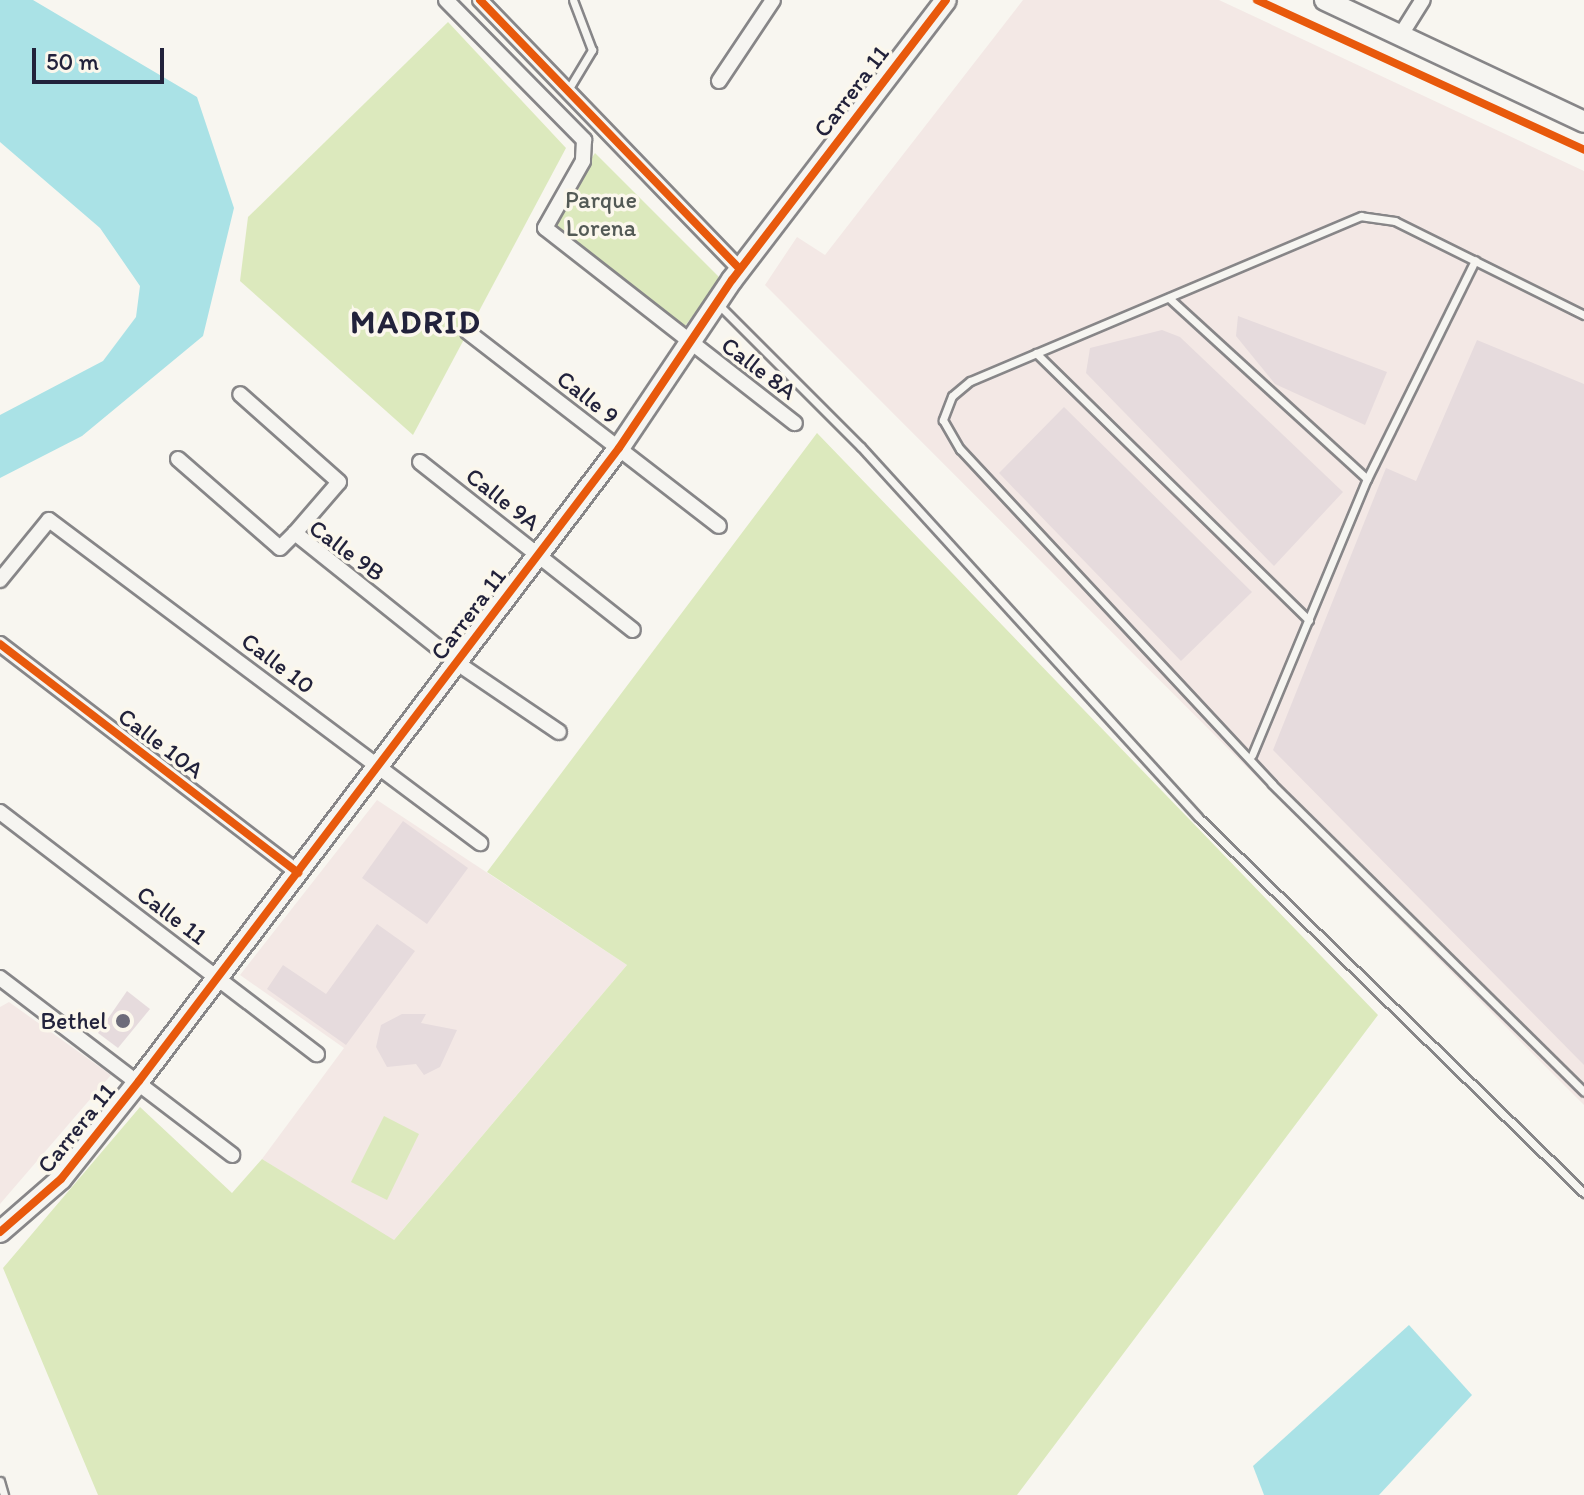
<!DOCTYPE html>
<style>
body{margin:0}
#map{position:relative;width:1584px;height:1495px;overflow:hidden;background:#f8f6f0;font-family:Itim,sans-serif}
div>[style]{position:absolute}
.built>*{inset:0;background:#f3e8e5}
.green>*{inset:0;background:#dce9bd}
.water>*{inset:0;background:#aae2e6}
.building>*{inset:0;background:#e6dbdd}
.roads{filter:drop-shadow(2px 0 #878688) drop-shadow(-2px 0 #878688) drop-shadow(0 2px #878688) drop-shadow(0 -2px #878688)}
.lane>*{height:7px;margin:-3.5px;padding:0 3.5px;transform-origin:3.5px;border-radius:3.5px;background:#f6f5f1}
.street>*{height:14px;margin:-7px;padding:0 7px;transform-origin:7px;border-radius:7px;background:#f6f5f1}
.secondary>*{height:20px;margin:-10px;padding:0 10px;transform-origin:10px;border-radius:10px;background:#f6f5f1}
.cycleway>*{height:8px;margin:-4px;padding:0 4px;transform-origin:4px;border-radius:4px;background:#e8590c}
.dots>*{width:22px;height:22px;translate:-50% -50%;box-sizing:border-box;border:4px solid #fbf7ec;border-radius:50%}
span{translate:-50% -50%;white-space:nowrap;text-align:center;line-height:1.15;-webkit-text-stroke:7px #fbf7ec;paint-order:stroke}
.street-label{font-size:24px;color:#22223b}
.park-label{font-size:24px;color:#535a56}
.poi-label{font-size:24px;color:#22223b}
.right{translate:-100% -50%;text-align:right}
.district-label{font-size:32px;color:#22223b;font-weight:700;letter-spacing:2px}
.scale{position:absolute;left:32px;top:48px;width:132px;height:36px;box-sizing:border-box;border:4px solid #22223b;border-top:0;padding-left:10px;font-size:24px;line-height:28px;white-space:nowrap;color:#22223b;-webkit-text-stroke:6px #fbf7ec;paint-order:stroke}
</style>
<div id="map">
<div class="built">
<i style="clip-path:polygon(1023px 0,1219px 0,1584px 171px,1584px 1105px,765px 285px,797px 237px,825px 255px)"></i>
<i style="clip-path:polygon(377px 800px,627px 965px,393px 1241px,262px 1159px,344px 1048px,240px 975px)"></i>
<i style="clip-path:polygon(9px 1002px,111px 1075px,0 1204px,0 1007px)"></i>
</div>
<div class="green">
<i style="clip-path:polygon(448px 22px,566px 148px,413px 435px,240px 281px,248px 217px)"></i>
<i style="clip-path:polygon(595px 153px,721px 279px,685px 326px,550px 222px)"></i>
<i style="clip-path:polygon(817px 433px,1378px 1015px,1017px 1495px,98px 1495px,3px 1268px,140px 1107px,232px 1193px,262px 1159px,394px 1240px,627px 965px,487px 872px)"></i>
<i style="clip-path:polygon(384px 1116px,419px 1134px,387px 1200px,351px 1182px)"></i>
</div>
<div class="water">
<i style="clip-path:polygon(0 0,33px 0,197px 97px,234px 208px,203px 336px,82px 436px,0 478px,0 415px,103px 361px,136px 317px,140px 286px,100px 228px,0 142px)"></i>
<i style="clip-path:polygon(1409px 1325px,1472px 1395px,1379px 1495px,1264px 1495px,1253px 1466px)"></i>
</div>
<div class="building">
<i style="clip-path:polygon(1238px 316px,1387px 372px,1365px 425px,1275px 384px,1236px 336px)"></i>
<i style="clip-path:polygon(1162px 330px,1180px 337px,1343px 492px,1274px 566px,1086px 373px,1090px 348px)"></i>
<i style="clip-path:polygon(1477px 340px,1584px 384px,1584px 1065px,1273px 750px,1386px 468px,1416px 481px)"></i>
<i style="clip-path:polygon(1064px 407px,1252px 592px,1181px 661px,999px 473px)"></i>
<i style="clip-path:polygon(403px 821px,468px 868px,427px 924px,362px 878px)"></i>
<i style="clip-path:polygon(377px 924px,415px 951px,346px 1045px,267px 989px,283px 965px,326px 994px)"></i>
<i style="clip-path:polygon(127px 991px,150px 1009px,118px 1048px,98px 1033px)"></i>
<i style="clip-path:polygon(402px 1014px,426px 1014px,421px 1023px,457px 1030px,440px 1067px,424px 1075px,416px 1064px,387px 1067px,376px 1047px,381px 1025px)"></i>
</div>
<div class="roads">
<div class="lane">
<i style="left:568px;top:90px;width:47px;rotate:-59deg"></i>
<i style="left:592px;top:50px;width:53px;rotate:-110.8deg"></i>
<i style="left:1169px;top:298px;width:268px;rotate:42.4deg"></i>
<i style="left:720px;top:306px;width:199px;rotate:45deg"></i>
<i style="left:861px;top:447px;width:500px;rotate:47.67deg"></i>
<i style="left:1198px;top:817px;width:539px;rotate:44.25deg"></i>
<i style="left:1584px;top:315px;width:211px;rotate:-153.6deg"></i>
<i style="left:1395px;top:221px;width:34px;rotate:-172deg"></i>
<i style="left:1361px;top:216px;width:424px;rotate:157.1deg"></i>
<i style="left:970px;top:381px;width:23px;rotate:140deg"></i>
<i style="left:952px;top:396px;width:26px;rotate:111deg"></i>
<i style="left:943px;top:420px;width:34px;rotate:60deg"></i>
<i style="left:960px;top:449px;width:458px;rotate:47deg"></i>
<i style="left:1272px;top:784px;width:438px;rotate:44.6deg"></i>
<i style="left:1036px;top:353px;width:382px;rotate:44.4deg"></i>
<i style="left:1252px;top:755px;width:299px;rotate:-67.4deg"></i>
<i style="left:1367px;top:479px;width:244px;rotate:-63.7deg"></i>
<i style="left:0;top:1481px;width:15px;rotate:74deg"></i>
</div>
<div class="street">
<i style="left:446px;top:0;width:197px;rotate:45.4deg"></i>
<i style="left:584px;top:140px;width:21px;rotate:93deg"></i>
<i style="left:583px;top:161px;width:77px;rotate:119.6deg"></i>
<i style="left:545px;top:228px;width:317px;rotate:38deg"></i>
<i style="left:480px;top:0;width:374px;rotate:46deg"></i>
<i style="left:1402px;top:33px;width:39px;rotate:-58deg"></i>
<i style="left:719px;top:81px;width:97px;rotate:-56.3deg"></i>
<i style="left:468px;top:332px;width:317px;rotate:37.7deg"></i>
<i style="left:178px;top:459px;width:135px;rotate:41.1deg"></i>
<i style="left:280px;top:548px;width:21px;rotate:-45deg"></i>
<i style="left:295px;top:533px;width:67px;rotate:-49.2deg"></i>
<i style="left:339px;top:482px;width:132px;rotate:-138.4deg"></i>
<i style="left:420px;top:462px;width:271px;rotate:38.3deg"></i>
<i style="left:295px;top:533px;width:208px;rotate:38.7deg"></i>
<i style="left:457px;top:663px;width:123px;rotate:34.1deg"></i>
<i style="left:0;top:580px;width:77px;rotate:-50.8deg"></i>
<i style="left:49px;top:520px;width:539px;rotate:36.85deg"></i>
<i style="left:0;top:644px;width:376px;rotate:37.5deg"></i>
<i style="left:0;top:812px;width:399px;rotate:37.4deg"></i>
<i style="left:0;top:978px;width:292px;rotate:37.3deg"></i>
</div>
<div class="secondary">
<i style="left:1325px;top:0;width:286px;rotate:25.2deg"></i>
<i style="left:0;top:1232px;width:81px;rotate:-41deg"></i>
<i style="left:61px;top:1179px;width:125px;rotate:-51.5deg"></i>
<i style="left:139px;top:1081px;width:794px;rotate:-52.83deg"></i>
<i style="left:619px;top:448px;width:202px;rotate:-56.1deg"></i>
<i style="left:732px;top:280px;width:352px;rotate:-52.6deg"></i>
</div>
</div>
<div class="cycleway">
<i style="left:480px;top:0;width:374px;rotate:46deg"></i>
<i style="left:1257px;top:0;width:360px;rotate:24.6deg"></i>
<i style="left:0;top:644px;width:376px;rotate:37.5deg"></i>
<i style="left:0;top:1232px;width:81px;rotate:-41deg"></i>
<i style="left:61px;top:1179px;width:125px;rotate:-51.5deg"></i>
<i style="left:139px;top:1081px;width:794px;rotate:-52.83deg"></i>
<i style="left:619px;top:448px;width:202px;rotate:-56.1deg"></i>
<i style="left:732px;top:280px;width:352px;rotate:-52.6deg"></i>
</div>
<div class="dots">
<i style="left:123px;top:1021px;background:#6d6c7a"></i>
</div>
<div class="street-label">
<span style="left:851px;top:91px;rotate:-53deg">Carrera 11</span>
<span style="left:759px;top:368px;rotate:37deg">Calle 8A</span>
<span style="left:588px;top:397px;rotate:38deg">Calle 9</span>
<span style="left:503px;top:499px;rotate:38deg">Calle 9A</span>
<span style="left:347px;top:550px;rotate:36deg">Calle 9B</span>
<span style="left:468px;top:614px;rotate:-53deg">Carrera 11</span>
<span style="left:278px;top:663px;rotate:37deg">Calle 10</span>
<span style="left:161px;top:743px;rotate:37deg">Calle 10A</span>
<span style="left:172px;top:915px;rotate:37deg">Calle 11</span>
<span style="left:76px;top:1128px;rotate:-51deg">Carrera 11</span>
</div>
<div class="park-label">
<span style="left:601px;top:214px">Parque<br>Lorena</span>
</div>
<div class="poi-label">
<span class="right" style="left:107px;top:1021px">Bethel</span>
</div>
<div class="district-label">
<span style="left:416px;top:322px">MADRID</span>
</div>
<div class="scale">50 m</div>
</div>
